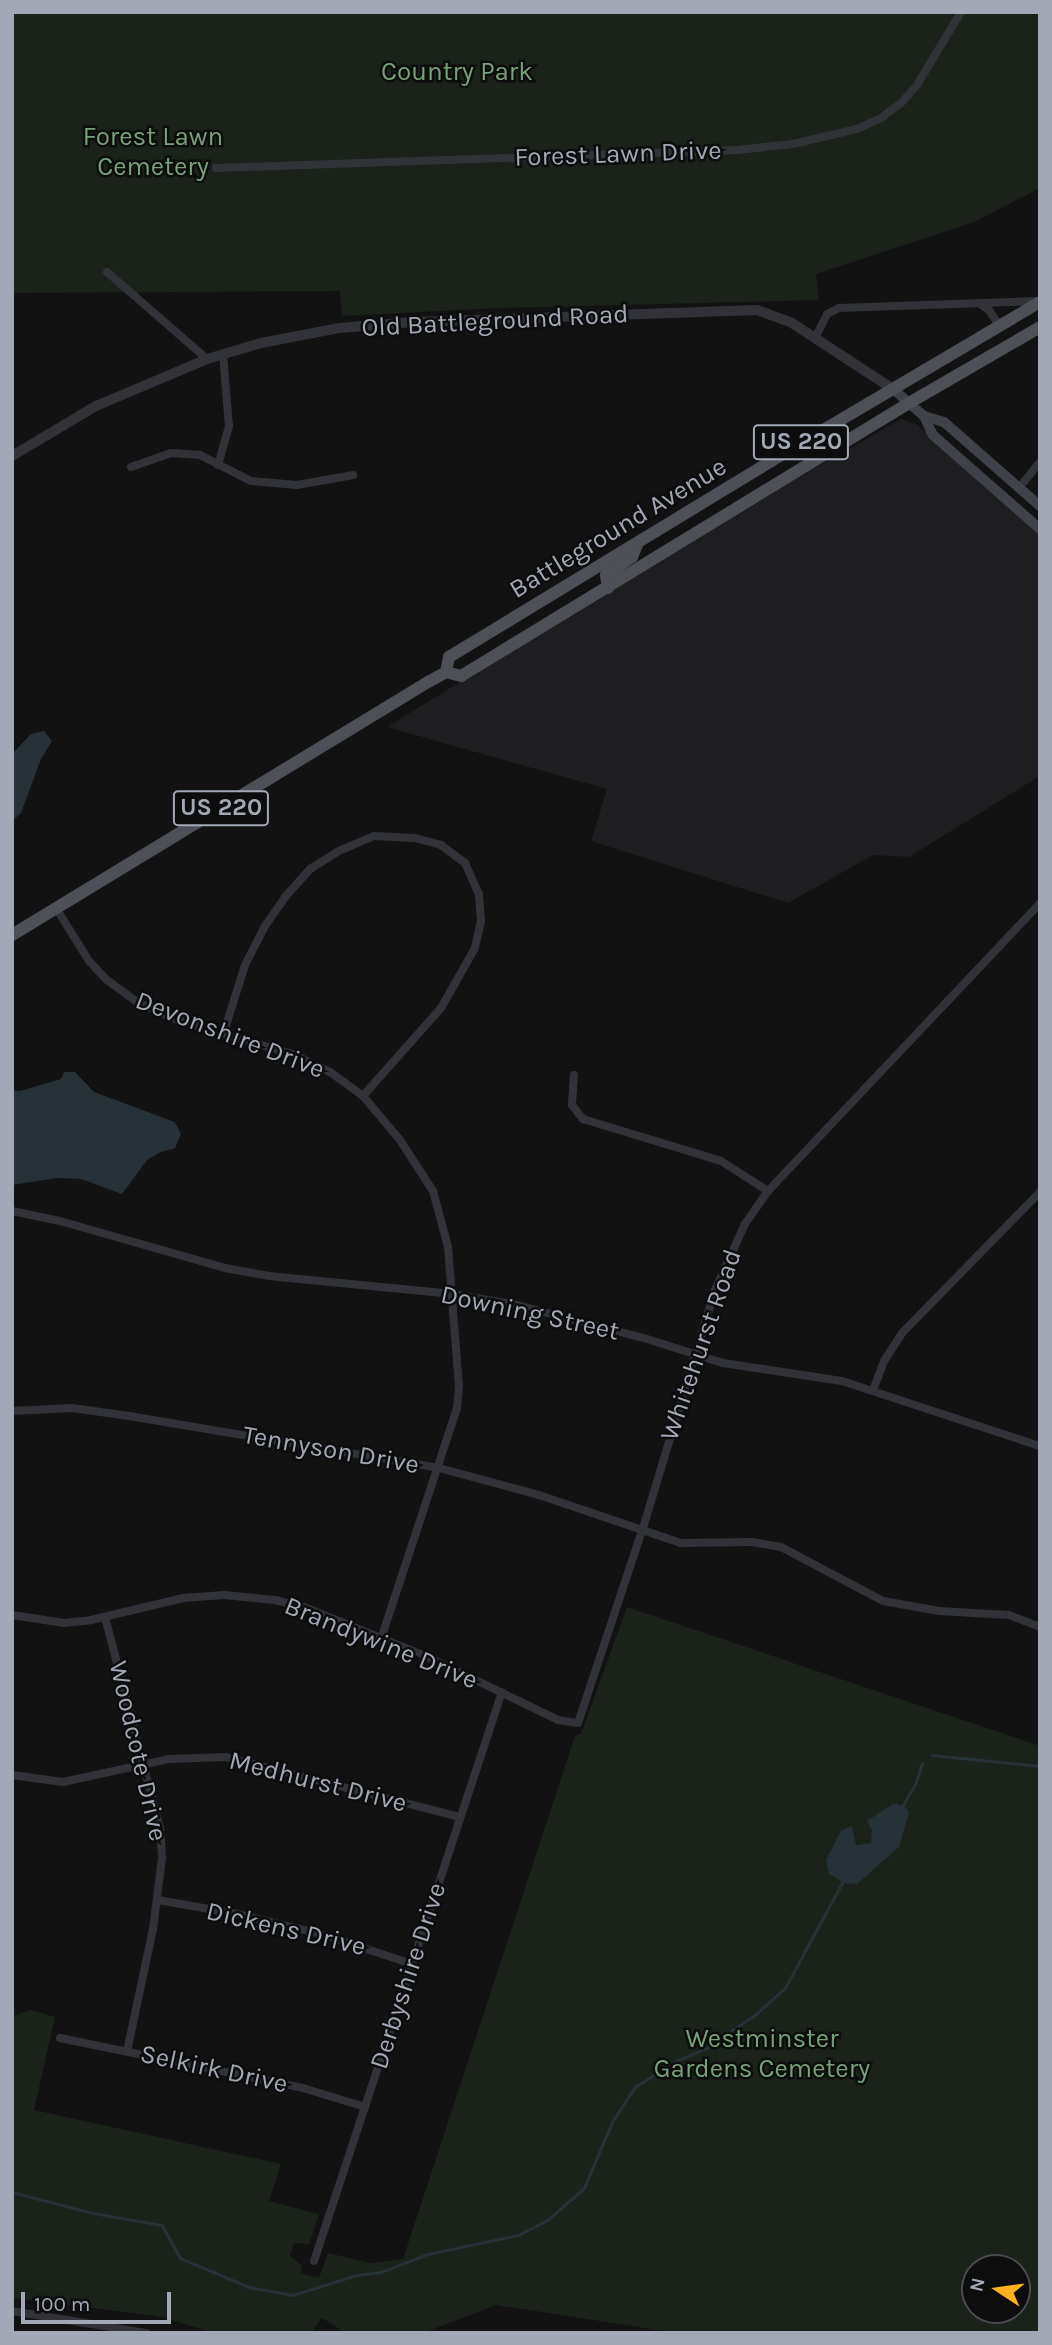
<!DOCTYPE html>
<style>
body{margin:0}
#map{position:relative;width:1052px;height:2345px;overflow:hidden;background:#121213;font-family:Karla,sans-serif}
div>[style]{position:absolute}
.built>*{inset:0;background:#1e1e21}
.green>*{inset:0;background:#1a221a}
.water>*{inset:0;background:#273138}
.stream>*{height:2.5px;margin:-1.25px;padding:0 1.25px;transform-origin:1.25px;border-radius:1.25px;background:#273138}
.minor>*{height:8px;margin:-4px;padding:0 4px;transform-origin:4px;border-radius:4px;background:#323339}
.tertiary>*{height:10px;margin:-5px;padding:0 5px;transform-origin:5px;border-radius:5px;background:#323339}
.secondary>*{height:10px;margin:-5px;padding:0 5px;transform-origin:5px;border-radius:5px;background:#404249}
.primary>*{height:12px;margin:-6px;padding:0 6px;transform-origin:6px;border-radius:6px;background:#4e5058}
span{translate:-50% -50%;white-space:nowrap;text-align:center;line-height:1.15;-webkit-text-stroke:5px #0d0d0e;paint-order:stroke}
.shield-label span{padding:2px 5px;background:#0d0d0e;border:2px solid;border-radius:5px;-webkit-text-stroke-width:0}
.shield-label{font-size:24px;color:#a2a8b5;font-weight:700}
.park-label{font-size:26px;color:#77a279}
.street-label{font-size:26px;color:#a2a8b5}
.frame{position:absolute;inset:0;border:14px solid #a2a8b5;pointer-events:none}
.north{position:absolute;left:961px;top:2254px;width:70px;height:70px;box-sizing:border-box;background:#0d0d0e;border:2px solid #494b51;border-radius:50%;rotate:283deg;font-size:19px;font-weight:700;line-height:28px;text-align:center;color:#a2a8b5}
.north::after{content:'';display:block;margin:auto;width:24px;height:32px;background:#ffb01e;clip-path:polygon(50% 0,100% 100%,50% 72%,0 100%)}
.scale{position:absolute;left:21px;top:2292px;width:150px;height:32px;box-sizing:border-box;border:4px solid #a2a8b5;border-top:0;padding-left:9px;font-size:21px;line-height:24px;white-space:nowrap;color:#a2a8b5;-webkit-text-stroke:5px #0d0d0e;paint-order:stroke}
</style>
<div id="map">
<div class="built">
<i style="clip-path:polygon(901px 419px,916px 424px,1040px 531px,1040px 776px,909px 857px,873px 855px,788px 903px,591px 841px,607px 789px,387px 727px,715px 525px)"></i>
</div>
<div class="green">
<i style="clip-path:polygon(12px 12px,1040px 12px,1040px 188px,974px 222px,816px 274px,819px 300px,500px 308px,342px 316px,340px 291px,12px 293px)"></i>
<i style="clip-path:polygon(evenodd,627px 1607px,1040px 1746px,1040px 2333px,677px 2333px,496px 2305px,423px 2333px,346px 2333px,322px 2318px,311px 2333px,216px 2333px,157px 2316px,12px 2298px,12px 2016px,31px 2010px,55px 2017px,34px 2110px,281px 2164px,269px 2201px,319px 2214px,309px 2244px,294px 2243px,290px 2256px,302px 2266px,300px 2273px,319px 2278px,328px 2253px,371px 2263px,403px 2259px,575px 1736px,581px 1734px,627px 1607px,975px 2268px,1017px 2268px,1017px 2310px,975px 2310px,975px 2268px)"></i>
</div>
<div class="water">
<i style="clip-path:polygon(44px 731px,52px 741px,41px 759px,21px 813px,12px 821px,12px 754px,31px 734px)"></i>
<i style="clip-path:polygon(64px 1072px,75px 1072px,94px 1092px,175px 1122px,181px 1134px,175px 1148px,161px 1152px,147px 1160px,122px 1194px,81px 1179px,57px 1178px,12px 1185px,12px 1090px,20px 1091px,61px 1079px)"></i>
<i style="clip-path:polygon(894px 1803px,905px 1807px,909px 1813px,899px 1847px,857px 1884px,844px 1883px,829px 1874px,826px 1860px,841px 1831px,852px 1826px,856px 1845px,871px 1843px,872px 1830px,867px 1821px)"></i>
</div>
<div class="stream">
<i style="left:932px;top:1755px;width:109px;rotate:5.8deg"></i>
<i style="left:901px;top:1808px;width:27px;rotate:-59deg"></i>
<i style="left:915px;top:1785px;width:22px;rotate:-72deg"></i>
<i style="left:12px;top:2192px;width:84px;rotate:14.5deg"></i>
<i style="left:93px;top:2213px;width:70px;rotate:9.9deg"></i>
<i style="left:162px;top:2225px;width:38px;rotate:61deg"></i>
<i style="left:180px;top:2258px;width:75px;rotate:22.8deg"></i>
<i style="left:249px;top:2287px;width:45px;rotate:10.3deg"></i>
<i style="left:293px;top:2295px;width:67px;rotate:-17.4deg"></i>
<i style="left:357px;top:2275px;width:24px;rotate:-7deg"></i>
<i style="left:381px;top:2272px;width:50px;rotate:-21deg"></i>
<i style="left:428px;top:2254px;width:92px;rotate:-11.9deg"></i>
<i style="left:518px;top:2235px;width:35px;rotate:-27deg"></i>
<i style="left:549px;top:2219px;width:47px;rotate:-41.5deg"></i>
<i style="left:584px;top:2188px;width:72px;rotate:-67deg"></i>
<i style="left:612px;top:2122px;width:42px;rotate:-56.7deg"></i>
<i style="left:635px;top:2087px;width:49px;rotate:-32.4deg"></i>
<i style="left:676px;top:2061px;width:33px;rotate:-23deg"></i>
<i style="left:706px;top:2048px;width:60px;rotate:-34.2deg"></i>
<i style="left:756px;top:2014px;width:39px;rotate:-42deg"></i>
<i style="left:785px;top:1988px;width:122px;rotate:-61.5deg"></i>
</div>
<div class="minor">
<i style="left:216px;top:168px;width:521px;rotate:-1.98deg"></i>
<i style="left:737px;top:150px;width:56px;rotate:-6.1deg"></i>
<i style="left:793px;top:144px;width:66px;rotate:-13.2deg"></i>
<i style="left:857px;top:129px;width:26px;rotate:-25deg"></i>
<i style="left:881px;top:118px;width:25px;rotate:-37deg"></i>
<i style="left:901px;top:103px;width:24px;rotate:-48deg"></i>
<i style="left:917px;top:85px;width:85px;rotate:-58.9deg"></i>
<i style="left:107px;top:272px;width:133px;rotate:41deg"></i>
<i style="left:980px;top:304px;width:11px;rotate:34deg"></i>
<i style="left:989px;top:310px;width:20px;rotate:57deg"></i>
<i style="left:815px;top:338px;width:27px;rotate:-63deg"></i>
<i style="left:827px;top:314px;width:13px;rotate:-27deg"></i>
<i style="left:839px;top:308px;width:201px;rotate:-2deg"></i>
<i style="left:218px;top:465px;width:41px;rotate:-74.2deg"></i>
<i style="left:229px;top:426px;width:71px;rotate:-94.8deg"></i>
<i style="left:131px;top:467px;width:42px;rotate:-19.3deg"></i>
<i style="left:171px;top:453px;width:29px;rotate:4deg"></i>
<i style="left:200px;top:455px;width:57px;rotate:27deg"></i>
<i style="left:251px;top:481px;width:46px;rotate:5deg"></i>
<i style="left:297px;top:485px;width:57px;rotate:-10.1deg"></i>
<i style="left:1019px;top:488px;width:33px;rotate:-51deg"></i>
<i style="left:56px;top:908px;width:62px;rotate:58.1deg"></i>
<i style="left:89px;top:961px;width:26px;rotate:47deg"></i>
<i style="left:107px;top:980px;width:39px;rotate:36deg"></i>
<i style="left:139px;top:1003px;width:42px;rotate:24.1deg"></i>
<i style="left:177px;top:1020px;width:123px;rotate:16.5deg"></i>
<i style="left:295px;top:1055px;width:39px;rotate:26deg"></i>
<i style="left:330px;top:1072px;width:41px;rotate:36deg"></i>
<i style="left:363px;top:1096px;width:57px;rotate:49.9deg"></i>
<i style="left:400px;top:1140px;width:61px;rotate:57.1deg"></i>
<i style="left:433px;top:1191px;width:58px;rotate:75deg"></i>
<i style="left:448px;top:1247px;width:139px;rotate:85.5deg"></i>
<i style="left:459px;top:1386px;width:22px;rotate:95deg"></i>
<i style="left:457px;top:1408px;width:243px;rotate:108.2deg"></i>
<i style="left:224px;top:1032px;width:70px;rotate:-72.6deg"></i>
<i style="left:245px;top:965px;width:44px;rotate:-62.9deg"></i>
<i style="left:265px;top:926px;width:35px;rotate:-55deg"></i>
<i style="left:285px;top:897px;width:38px;rotate:-48deg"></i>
<i style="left:310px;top:869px;width:36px;rotate:-32deg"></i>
<i style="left:341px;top:850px;width:36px;rotate:-23deg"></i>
<i style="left:374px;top:836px;width:41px;rotate:2.8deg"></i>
<i style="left:415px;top:838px;width:27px;rotate:15deg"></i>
<i style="left:441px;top:845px;width:30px;rotate:37deg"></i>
<i style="left:465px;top:863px;width:34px;rotate:66deg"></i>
<i style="left:479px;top:894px;width:27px;rotate:86deg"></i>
<i style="left:481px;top:921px;width:28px;rotate:103deg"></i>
<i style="left:475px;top:948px;width:69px;rotate:119.5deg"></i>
<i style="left:441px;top:1008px;width:118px;rotate:131.6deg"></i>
<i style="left:574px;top:1075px;width:30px;rotate:94deg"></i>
<i style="left:572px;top:1105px;width:18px;rotate:52deg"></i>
<i style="left:583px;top:1119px;width:144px;rotate:16.9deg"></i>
<i style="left:721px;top:1161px;width:56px;rotate:32.6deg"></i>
<i style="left:12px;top:1211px;width:49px;rotate:11.8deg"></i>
<i style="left:60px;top:1221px;width:172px;rotate:15.9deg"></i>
<i style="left:225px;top:1268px;width:45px;rotate:10.3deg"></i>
<i style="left:269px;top:1276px;width:185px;rotate:5.6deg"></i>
<i style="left:453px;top:1294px;width:65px;rotate:9.8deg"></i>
<i style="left:517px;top:1305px;width:131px;rotate:14.6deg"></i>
<i style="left:644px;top:1338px;width:83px;rotate:17.6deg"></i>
<i style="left:723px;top:1363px;width:120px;rotate:8.6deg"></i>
<i style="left:842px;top:1381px;width:208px;rotate:18.2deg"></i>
<i style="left:873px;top:1390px;width:31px;rotate:-69deg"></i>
<i style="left:884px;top:1361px;width:33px;rotate:-57deg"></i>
<i style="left:902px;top:1333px;width:197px;rotate:-45.6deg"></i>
<i style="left:12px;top:1411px;width:60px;rotate:-2.9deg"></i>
<i style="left:72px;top:1408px;width:58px;rotate:8deg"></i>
<i style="left:129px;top:1416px;width:314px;rotate:9.5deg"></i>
<i style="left:439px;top:1468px;width:104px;rotate:15.1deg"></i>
<i style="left:539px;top:1495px;width:150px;rotate:18.7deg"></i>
<i style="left:681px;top:1543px;width:71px;rotate:-0.8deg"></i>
<i style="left:752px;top:1542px;width:29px;rotate:10deg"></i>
<i style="left:781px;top:1547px;width:115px;rotate:27.9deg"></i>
<i style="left:883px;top:1601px;width:57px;rotate:10.1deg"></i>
<i style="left:939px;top:1611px;width:70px;rotate:3.3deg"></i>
<i style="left:1009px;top:1615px;width:33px;rotate:21deg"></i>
<i style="left:12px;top:1615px;width:53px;rotate:8.7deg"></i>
<i style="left:64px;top:1623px;width:27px;rotate:-6deg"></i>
<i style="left:91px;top:1620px;width:95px;rotate:-13.4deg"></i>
<i style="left:183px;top:1598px;width:41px;rotate:-4.2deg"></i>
<i style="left:224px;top:1595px;width:51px;rotate:5.6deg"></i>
<i style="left:275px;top:1600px;width:30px;rotate:14deg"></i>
<i style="left:304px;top:1607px;width:136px;rotate:22deg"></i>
<i style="left:430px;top:1658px;width:142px;rotate:25.8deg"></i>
<i style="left:558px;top:1720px;width:20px;rotate:9deg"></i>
<i style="left:578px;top:1723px;width:206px;rotate:-71.6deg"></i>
<i style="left:643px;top:1528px;width:249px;rotate:-73.2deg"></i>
<i style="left:715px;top:1290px;width:72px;rotate:-65.6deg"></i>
<i style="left:745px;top:1224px;width:40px;rotate:-55.1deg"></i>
<i style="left:768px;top:1191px;width:396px;rotate:-46.6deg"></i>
<i style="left:105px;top:1617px;width:218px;rotate:75.4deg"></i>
<i style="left:160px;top:1828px;width:30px;rotate:86deg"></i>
<i style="left:162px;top:1858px;width:72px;rotate:97.2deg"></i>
<i style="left:153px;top:1929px;width:125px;rotate:102deg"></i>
<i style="left:12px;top:1775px;width:51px;rotate:7.8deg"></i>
<i style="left:63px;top:1782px;width:108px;rotate:-12.2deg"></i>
<i style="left:169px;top:1759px;width:57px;rotate:-2deg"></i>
<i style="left:226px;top:1757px;width:241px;rotate:14.4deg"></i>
<i style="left:158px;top:1900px;width:80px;rotate:10deg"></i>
<i style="left:237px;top:1914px;width:86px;rotate:13.4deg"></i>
<i style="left:321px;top:1934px;width:96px;rotate:18.2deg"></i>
<i style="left:60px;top:2038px;width:248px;rotate:11.6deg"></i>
<i style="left:303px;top:2088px;width:65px;rotate:17deg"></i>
<i style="left:314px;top:2261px;width:599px;rotate:-71.72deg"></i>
<i style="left:12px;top:2311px;width:137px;rotate:9.3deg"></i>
</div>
<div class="tertiary">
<i style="left:12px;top:456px;width:98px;rotate:-30.8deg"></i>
<i style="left:96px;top:406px;width:121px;rotate:-22.9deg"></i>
<i style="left:207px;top:359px;width:56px;rotate:-16.5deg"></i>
<i style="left:261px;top:343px;width:79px;rotate:-10.9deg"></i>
<i style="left:339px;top:328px;width:75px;rotate:-4.6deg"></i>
<i style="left:414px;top:322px;width:343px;rotate:-2deg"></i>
<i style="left:757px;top:310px;width:37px;rotate:20deg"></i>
<i style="left:792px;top:323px;width:121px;rotate:33.2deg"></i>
</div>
<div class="secondary">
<i style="left:893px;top:389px;width:41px;rotate:41.1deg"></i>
<i style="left:924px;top:416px;width:21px;rotate:65deg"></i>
<i style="left:933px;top:435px;width:142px;rotate:41.3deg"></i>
<i style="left:924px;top:416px;width:21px;rotate:17deg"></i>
<i style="left:944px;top:422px;width:128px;rotate:41.2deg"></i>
</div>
<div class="primary">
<i style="left:608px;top:588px;width:13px;rotate:-99deg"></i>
<i style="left:606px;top:575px;width:32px;rotate:-35deg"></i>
<i style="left:632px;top:557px;width:16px;rotate:-68deg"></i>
<i style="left:446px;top:672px;width:15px;rotate:-79deg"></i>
<i style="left:449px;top:657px;width:377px;rotate:-31.3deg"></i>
<i style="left:771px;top:461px;width:312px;rotate:-30.6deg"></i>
<i style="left:12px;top:935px;width:489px;rotate:-31.3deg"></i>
<i style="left:430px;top:681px;width:18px;rotate:-29deg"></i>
<i style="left:446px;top:672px;width:16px;rotate:15deg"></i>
<i style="left:461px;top:676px;width:525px;rotate:-31.36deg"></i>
<i style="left:909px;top:403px;width:151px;rotate:-30.1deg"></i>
</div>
<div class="shield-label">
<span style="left:801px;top:442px">US 220</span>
<span style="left:221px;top:808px">US 220</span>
</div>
<div class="park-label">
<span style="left:457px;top:72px">Country Park</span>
<span style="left:153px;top:152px">Forest Lawn<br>Cemetery</span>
<span style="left:762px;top:2054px">Westminster<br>Gardens Cemetery</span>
</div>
<div class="street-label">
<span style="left:618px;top:154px;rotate:-2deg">Forest Lawn Drive</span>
<span style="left:495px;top:321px;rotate:-3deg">Old Battleground Road</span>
<span style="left:618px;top:528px;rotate:-31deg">Battleground Avenue</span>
<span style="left:230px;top:1035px;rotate:21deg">Devonshire Drive</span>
<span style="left:530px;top:1313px;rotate:12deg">Downing Street</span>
<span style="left:701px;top:1345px;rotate:-71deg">Whitehurst Road</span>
<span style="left:331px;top:1450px;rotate:10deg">Tennyson Drive</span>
<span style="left:381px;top:1643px;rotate:22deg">Brandywine Drive</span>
<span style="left:138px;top:1751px;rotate:77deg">Woodcote Drive</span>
<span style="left:318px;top:1782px;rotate:14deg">Medhurst Drive</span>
<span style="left:286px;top:1929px;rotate:13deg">Dickens Drive</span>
<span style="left:408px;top:1976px;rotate:-72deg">Derbyshire Drive</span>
<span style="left:214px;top:2069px;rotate:12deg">Selkirk Drive</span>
</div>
<div class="frame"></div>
<div class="north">N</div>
<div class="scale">100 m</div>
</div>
